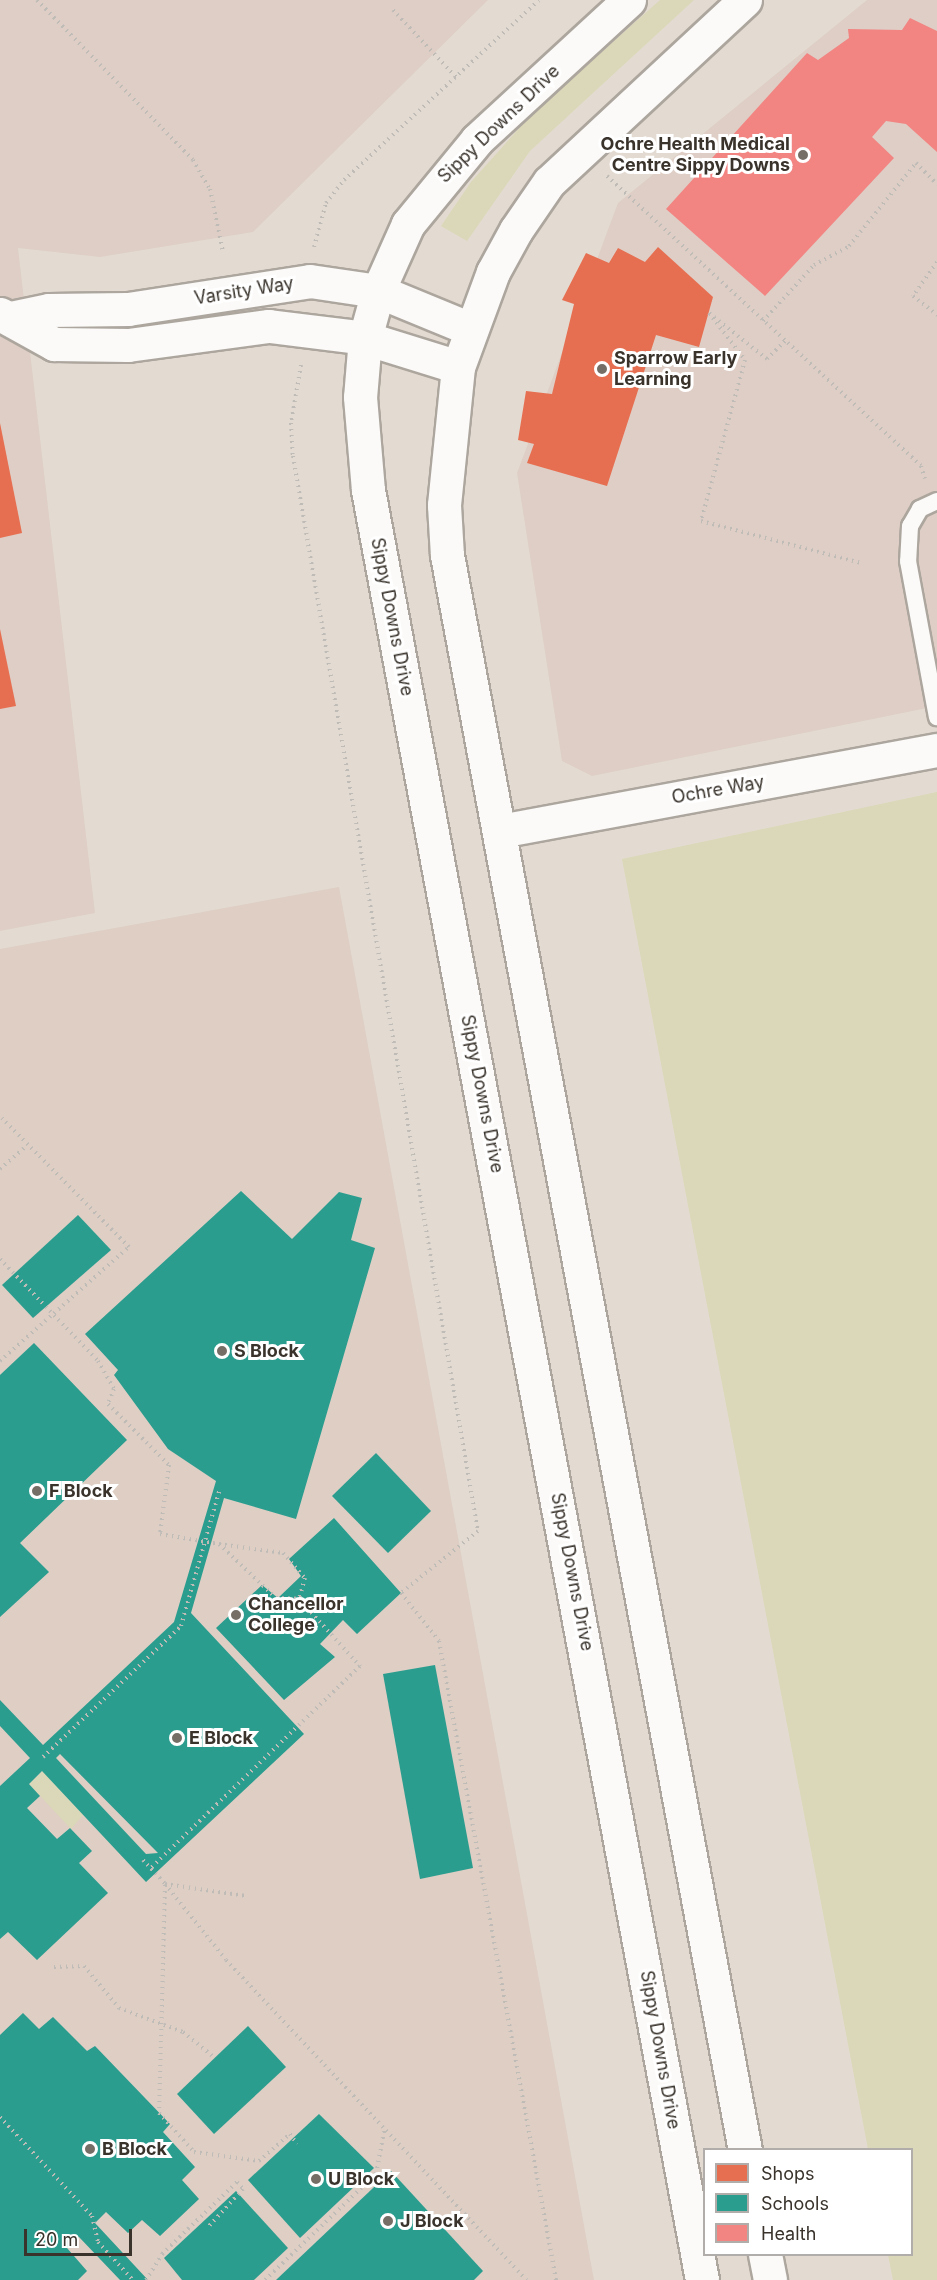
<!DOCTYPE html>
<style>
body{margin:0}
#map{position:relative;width:937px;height:2280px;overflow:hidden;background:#e3dbd1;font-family:Inter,sans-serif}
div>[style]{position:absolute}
.commercial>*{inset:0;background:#decec5}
.education>*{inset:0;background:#decec4}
.green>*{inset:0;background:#dad8b8}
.shops>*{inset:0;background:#e76f51}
.schools>*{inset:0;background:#2a9d8f}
.health>*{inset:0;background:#f28482}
.path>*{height:4px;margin-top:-2px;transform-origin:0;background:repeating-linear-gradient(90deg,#bfbcb8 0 1.5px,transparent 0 6px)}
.roads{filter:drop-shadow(2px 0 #aca69e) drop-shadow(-2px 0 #aca69e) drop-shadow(0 2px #aca69e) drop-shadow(0 -2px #aca69e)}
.lane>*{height:16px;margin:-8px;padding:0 8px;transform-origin:8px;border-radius:8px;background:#fbfaf8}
.street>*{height:33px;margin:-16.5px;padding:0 16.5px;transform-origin:16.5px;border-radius:16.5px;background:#fbfaf8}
.secondary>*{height:33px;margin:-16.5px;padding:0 16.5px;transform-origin:16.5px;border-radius:16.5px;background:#fbfaf8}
.dots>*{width:16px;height:16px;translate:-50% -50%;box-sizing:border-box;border:3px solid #fff;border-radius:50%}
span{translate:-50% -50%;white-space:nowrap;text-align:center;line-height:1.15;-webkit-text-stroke:6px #fff;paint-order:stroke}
.street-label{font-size:18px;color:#39332c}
.poi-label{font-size:18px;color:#39332c;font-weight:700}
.right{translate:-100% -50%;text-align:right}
.left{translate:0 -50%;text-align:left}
.legend{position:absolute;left:703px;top:2148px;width:210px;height:108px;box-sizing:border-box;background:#fff;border:2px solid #b0adab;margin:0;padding:8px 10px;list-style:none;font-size:18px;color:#39332c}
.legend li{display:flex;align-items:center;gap:12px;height:30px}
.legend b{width:30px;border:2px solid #b0adab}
.scale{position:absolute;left:24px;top:2229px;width:108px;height:27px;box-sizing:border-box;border:3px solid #39332c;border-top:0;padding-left:8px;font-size:18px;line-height:21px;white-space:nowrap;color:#39332c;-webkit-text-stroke:4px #fff;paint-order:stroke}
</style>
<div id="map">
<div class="commercial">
<i style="clip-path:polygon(0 0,488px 0,253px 232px,100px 257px,18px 248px,95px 913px,0 931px)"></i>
<i style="clip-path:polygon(867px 0,937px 0,937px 706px,592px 776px,562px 761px,517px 473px,618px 203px)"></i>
</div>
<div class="education">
<i style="clip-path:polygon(339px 887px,594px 2280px,0 2280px,0 949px)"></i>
</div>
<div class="green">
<i style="clip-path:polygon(660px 0,694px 0,530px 151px,467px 241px,441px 226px,471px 182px,531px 115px)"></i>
<i style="clip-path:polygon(937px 792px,937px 2280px,893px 2280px,888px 2255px,912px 2254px,912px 2150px,868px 2149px,622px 859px)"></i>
<i style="clip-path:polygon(43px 1771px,83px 1815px,71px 1829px,29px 1784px)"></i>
</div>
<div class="shops">
<i style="clip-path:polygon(658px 247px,713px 297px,699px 347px,656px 335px,607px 486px,527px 463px,534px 444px,518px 440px,526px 391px,552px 394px,574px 304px,562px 300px,586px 253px,609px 263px,618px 248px,645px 262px)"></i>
<i style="clip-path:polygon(0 423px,22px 533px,0 538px)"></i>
<i style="clip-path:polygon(0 629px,16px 706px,0 709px)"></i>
</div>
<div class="schools">
<i style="clip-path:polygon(evenodd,241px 1191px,292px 1239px,339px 1192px,362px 1198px,351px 1240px,375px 1248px,296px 1519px,224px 1498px,191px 1613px,304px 1734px,146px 1882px,42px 1771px,29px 1784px,40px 1796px,27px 1808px,57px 1839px,70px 1828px,92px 1851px,79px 1863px,108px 1893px,37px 1960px,8px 1932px,0 1939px,0 1786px,30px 1758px,0 1726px,0 1700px,43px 1745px,174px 1622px,216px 1481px,168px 1449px,114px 1375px,118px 1370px,85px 1334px,241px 1191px,60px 1754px,158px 1853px,146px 1854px,56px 1758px,60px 1754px)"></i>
<i style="clip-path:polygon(78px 1215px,111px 1250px,33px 1318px,2px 1285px)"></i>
<i style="clip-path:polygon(34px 1343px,127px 1440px,20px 1543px,49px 1572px,0 1617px,0 1375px)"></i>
<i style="clip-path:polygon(376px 1453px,431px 1511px,388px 1553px,332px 1496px)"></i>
<i style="clip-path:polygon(334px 1518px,401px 1593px,357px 1634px,343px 1620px,320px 1644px,335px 1657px,284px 1700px,216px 1628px,262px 1585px,278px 1598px,301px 1576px,289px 1559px)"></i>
<i style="clip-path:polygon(435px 1665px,473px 1868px,420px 1879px,383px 1674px)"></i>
<i style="clip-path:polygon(23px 2013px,39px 2029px,53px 2017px,87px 2051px,95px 2046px,170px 2124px,163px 2132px,195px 2167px,182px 2180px,199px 2199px,160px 2236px,142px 2220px,128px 2233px,106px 2212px,95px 2223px,148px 2280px,120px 2280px,79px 2237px,67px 2248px,87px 2271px,78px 2280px,0 2280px,0 2035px)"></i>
<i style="clip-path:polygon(248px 2026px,286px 2067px,214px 2134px,177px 2094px)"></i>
<i style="clip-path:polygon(319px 2114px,374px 2168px,300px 2238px,248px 2180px)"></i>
<i style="clip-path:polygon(391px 2171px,483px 2271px,474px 2280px,276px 2280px)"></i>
<i style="clip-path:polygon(236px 2191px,288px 2248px,254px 2280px,182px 2280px,164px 2258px)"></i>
</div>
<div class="health">
<i style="clip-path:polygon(910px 18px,937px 31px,937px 152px,906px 124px,886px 121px,872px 137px,894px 158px,765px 296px,666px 209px,807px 53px,818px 60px,849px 38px,848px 29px,902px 30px)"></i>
</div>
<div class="path">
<i style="left:37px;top:0;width:223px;rotate:45.7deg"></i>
<i style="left:193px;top:160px;width:34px;rotate:60deg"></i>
<i style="left:210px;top:189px;width:64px;rotate:78.3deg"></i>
<i style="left:393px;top:10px;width:92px;rotate:46.8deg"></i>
<i style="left:607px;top:176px;width:427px;rotate:42.7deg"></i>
<i style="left:921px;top:466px;width:13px;rotate:72deg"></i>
<i style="left:314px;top:247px;width:46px;rotate:-74.7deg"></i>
<i style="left:326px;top:203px;width:29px;rotate:-52deg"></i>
<i style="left:344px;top:180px;width:265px;rotate:-42.7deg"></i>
<i style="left:937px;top:262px;width:42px;rotate:125.2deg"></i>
<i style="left:913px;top:296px;width:31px;rotate:38deg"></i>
<i style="left:763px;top:321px;width:76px;rotate:-47.7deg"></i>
<i style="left:814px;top:265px;width:40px;rotate:-28deg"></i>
<i style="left:849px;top:246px;width:107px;rotate:-51.1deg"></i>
<i style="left:916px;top:163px;width:30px;rotate:45deg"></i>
<i style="left:785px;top:341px;width:25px;rotate:135deg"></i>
<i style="left:767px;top:359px;width:74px;rotate:-141.6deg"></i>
<i style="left:709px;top:313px;width:59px;rotate:52.5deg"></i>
<i style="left:745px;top:360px;width:167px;rotate:105.3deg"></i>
<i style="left:701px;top:521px;width:165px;rotate:14.7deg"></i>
<i style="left:301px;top:365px;width:59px;rotate:99.8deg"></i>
<i style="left:291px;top:423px;width:33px;rotate:87deg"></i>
<i style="left:293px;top:456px;width:1091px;rotate:80.24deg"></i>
<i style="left:478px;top:1531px;width:99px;rotate:141.2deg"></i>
<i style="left:401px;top:1593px;width:61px;rotate:51.6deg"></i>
<i style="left:439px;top:1641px;width:650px;rotate:79.62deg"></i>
<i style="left:0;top:1169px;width:35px;rotate:-41deg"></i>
<i style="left:0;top:1259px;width:141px;rotate:46.1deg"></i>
<i style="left:98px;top:1361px;width:32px;rotate:60deg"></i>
<i style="left:114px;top:1389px;width:16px;rotate:112deg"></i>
<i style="left:108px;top:1404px;width:86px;rotate:45deg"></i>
<i style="left:169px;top:1465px;width:70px;rotate:97.4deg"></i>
<i style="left:160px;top:1534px;width:60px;rotate:9.6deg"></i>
<i style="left:219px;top:1544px;width:79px;rotate:43.5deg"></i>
<i style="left:276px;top:1598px;width:23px;rotate:2deg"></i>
<i style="left:299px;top:1599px;width:91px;rotate:47.7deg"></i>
<i style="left:360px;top:1666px;width:291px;rotate:136deg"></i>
<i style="left:0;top:1361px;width:172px;rotate:-41.5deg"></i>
<i style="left:129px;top:1247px;width:181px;rotate:-134.6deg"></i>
<i style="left:219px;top:1544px;width:65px;rotate:8deg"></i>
<i style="left:283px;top:1553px;width:33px;rotate:49deg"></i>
<i style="left:305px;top:1578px;width:22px;rotate:106deg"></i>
<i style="left:43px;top:1757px;width:190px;rotate:-43.5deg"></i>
<i style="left:181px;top:1626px;width:143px;rotate:-74.2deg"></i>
<i style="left:143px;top:1860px;width:33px;rotate:47deg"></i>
<i style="left:165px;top:1884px;width:82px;rotate:8.4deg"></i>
<i style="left:165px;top:1884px;width:97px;rotate:51.2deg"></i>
<i style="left:226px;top:1960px;width:439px;rotate:46.8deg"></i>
<i style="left:165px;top:1885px;width:228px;rotate:91.5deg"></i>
<i style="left:159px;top:2113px;width:52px;rotate:48.1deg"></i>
<i style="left:194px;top:2152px;width:66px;rotate:7.9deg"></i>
<i style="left:259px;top:2161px;width:41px;rotate:-41.1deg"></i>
<i style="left:290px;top:2134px;width:12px;rotate:55deg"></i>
<i style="left:54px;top:1967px;width:30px;rotate:-2deg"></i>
<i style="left:84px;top:1966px;width:55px;rotate:50.2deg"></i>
<i style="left:119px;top:2008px;width:68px;rotate:20.6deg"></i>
<i style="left:183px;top:2032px;width:41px;rotate:39.1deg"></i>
<i style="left:0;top:2117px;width:135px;rotate:47.1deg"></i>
<i style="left:92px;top:2216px;width:27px;rotate:77deg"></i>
<i style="left:98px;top:2242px;width:52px;rotate:47.4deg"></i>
<i style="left:146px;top:2280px;width:31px;rotate:-58deg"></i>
<i style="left:162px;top:2254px;width:104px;rotate:-43.8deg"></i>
<i style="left:237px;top:2182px;width:9px;rotate:49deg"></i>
<i style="left:243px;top:2189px;width:50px;rotate:132.6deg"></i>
<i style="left:265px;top:2280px;width:153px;rotate:-43.7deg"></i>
<i style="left:376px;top:2174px;width:48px;rotate:-79.2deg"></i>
</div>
<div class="roads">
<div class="lane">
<i style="left:937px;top:501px;width:19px;rotate:155deg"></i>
<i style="left:920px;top:509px;width:20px;rotate:120deg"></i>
<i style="left:910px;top:526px;width:35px;rotate:93deg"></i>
<i style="left:908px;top:561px;width:159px;rotate:79.5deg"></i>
</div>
<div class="street">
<i style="left:0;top:314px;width:62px;rotate:29.1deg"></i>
<i style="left:54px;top:344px;width:74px;rotate:0.8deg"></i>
<i style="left:128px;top:345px;width:142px;rotate:-7.7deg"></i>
<i style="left:269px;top:326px;width:97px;rotate:7.1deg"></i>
<i style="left:365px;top:338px;width:97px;rotate:17.3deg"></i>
<i style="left:11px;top:318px;width:39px;rotate:-12deg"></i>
<i style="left:49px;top:310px;width:79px;rotate:-0.7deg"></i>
<i style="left:128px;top:309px;width:184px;rotate:-8.7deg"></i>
<i style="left:310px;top:281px;width:69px;rotate:8.4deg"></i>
<i style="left:378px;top:291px;width:100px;rotate:22.4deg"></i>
<i style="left:500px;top:831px;width:444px;rotate:-10.5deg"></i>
</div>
<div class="secondary">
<i style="left:629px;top:0;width:207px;rotate:137.4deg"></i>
<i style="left:477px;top:140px;width:109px;rotate:129.4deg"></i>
<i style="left:408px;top:224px;width:73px;rotate:114.1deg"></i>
<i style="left:378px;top:291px;width:49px;rotate:105.5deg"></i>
<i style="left:365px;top:338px;width:59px;rotate:94.8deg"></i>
<i style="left:360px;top:397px;width:93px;rotate:85.1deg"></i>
<i style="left:368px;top:490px;width:1821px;rotate:79.43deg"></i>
<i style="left:745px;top:0;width:267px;rotate:137.1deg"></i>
<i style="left:549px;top:182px;width:58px;rotate:124.5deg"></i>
<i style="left:516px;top:230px;width:48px;rotate:118.7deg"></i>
<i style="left:493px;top:272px;width:101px;rotate:110.2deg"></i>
<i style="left:458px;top:367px;width:139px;rotate:95.8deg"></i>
<i style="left:444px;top:505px;width:50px;rotate:86.6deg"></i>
<i style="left:447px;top:555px;width:1623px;rotate:79.42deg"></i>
<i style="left:765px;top:2254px;width:26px;rotate:79deg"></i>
</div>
</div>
<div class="dots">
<i style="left:803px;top:155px;background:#746e66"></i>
<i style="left:602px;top:369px;background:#746e66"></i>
<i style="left:222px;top:1351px;background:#746e66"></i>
<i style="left:37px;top:1491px;background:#746e66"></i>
<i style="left:236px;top:1615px;background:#746e66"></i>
<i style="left:177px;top:1738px;background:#746e66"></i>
<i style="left:90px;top:2149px;background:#746e66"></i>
<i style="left:316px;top:2179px;background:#746e66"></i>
<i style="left:388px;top:2221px;background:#746e66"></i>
</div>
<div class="street-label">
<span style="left:499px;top:124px;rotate:-44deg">Sippy Downs Drive</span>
<span style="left:244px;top:291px;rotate:-9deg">Varsity Way</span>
<span style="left:392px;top:617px;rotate:79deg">Sippy Downs Drive</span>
<span style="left:718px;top:790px;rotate:-10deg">Ochre Way</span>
<span style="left:482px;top:1094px;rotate:79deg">Sippy Downs Drive</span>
<span style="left:572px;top:1572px;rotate:79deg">Sippy Downs Drive</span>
<span style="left:660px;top:2050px;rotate:80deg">Sippy Downs Drive</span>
</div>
<div class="poi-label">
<span class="right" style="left:790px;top:155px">Ochre Health Medical<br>Centre Sippy Downs</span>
<span class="left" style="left:614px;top:369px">Sparrow Early<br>Learning</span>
<span class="left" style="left:234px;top:1351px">S Block</span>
<span class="left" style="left:49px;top:1491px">F Block</span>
<span class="left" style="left:248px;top:1615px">Chancellor<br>College</span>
<span class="left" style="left:189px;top:1738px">E Block</span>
<span class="left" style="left:102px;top:2149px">B Block</span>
<span class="left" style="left:328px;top:2179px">U Block</span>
<span class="left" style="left:400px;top:2221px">J Block</span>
</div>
<ul class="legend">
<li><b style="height:16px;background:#e76f51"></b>Shops</li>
<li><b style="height:16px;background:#2a9d8f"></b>Schools</li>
<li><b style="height:16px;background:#f28482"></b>Health</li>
</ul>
<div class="scale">20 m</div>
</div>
